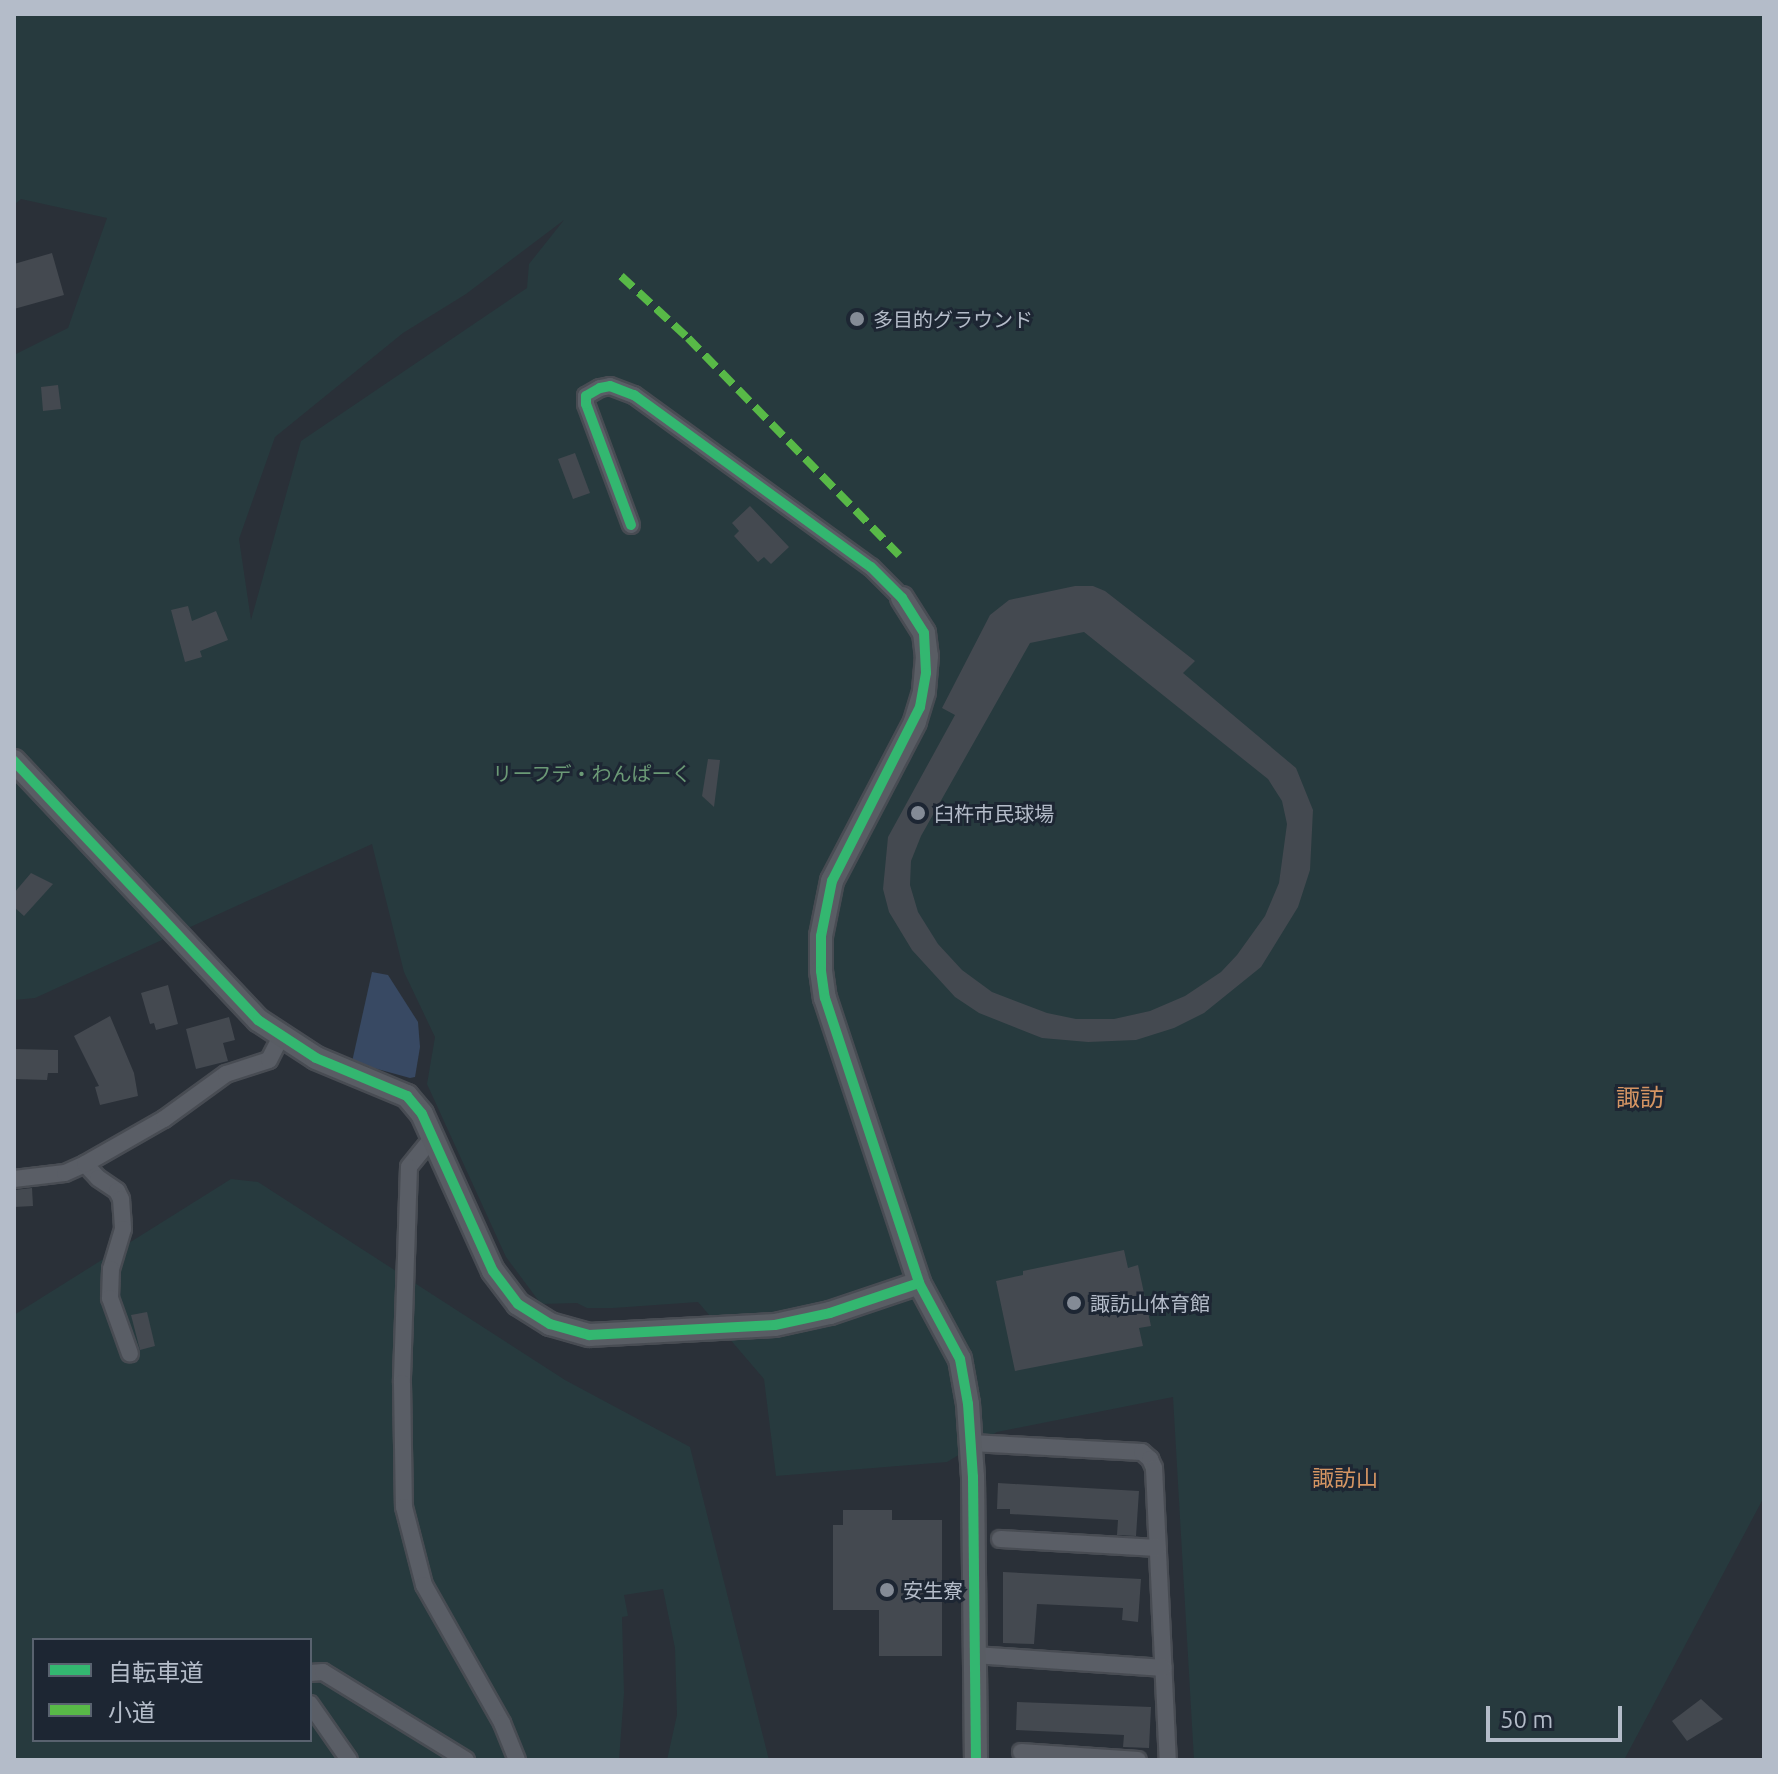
<!DOCTYPE html>
<meta charset="utf-8">
<style>
body{margin:0}
#map{position:relative;width:1778px;height:1774px;overflow:hidden;background:#2a3038;font-family:Ubuntu,"Noto Sans JP",sans-serif}
div>[style]{position:absolute}
.green>*{inset:0;background:#273a3e}
.water>*{inset:0;background:#384963}
.building>*{inset:0;background:#444950}
.roads{filter:drop-shadow(2px 0 #484c53) drop-shadow(-2px 0 #484c53) drop-shadow(0 2px #484c53) drop-shadow(0 -2px #484c53)}
.street>*{height:16px;margin:-8px;padding:0 8px;transform-origin:8px;border-radius:8px;background:#5a5e66}
.secondary>*{height:22px;margin:-11px;padding:0 11px;transform-origin:11px;border-radius:11px;background:#595d64}
.quiet>*{height:8px;margin-top:-4px;transform-origin:0;background:repeating-linear-gradient(90deg,#58b947 0 16px,transparent 0 24px)}
.cycleway>*{height:10px;margin:-5px;padding:0 5px;transform-origin:5px;border-radius:5px;background:#33b770}
.dots>*{width:22px;height:22px;translate:-50% -50%;box-sizing:border-box;border:4px solid #1d2633;border-radius:50%}
span{translate:-50% -50%;white-space:nowrap;text-align:center;line-height:1.15;-webkit-text-stroke:6px #1d2633;paint-order:stroke}
.poi-label{font-size:20px;color:#b4bcc9}
.left{translate:0 -50%;text-align:left}
.park-label{font-size:20px;color:#6b9a76}
.neighbourhood-label{font-size:22px;color:#d59563}
.quarter-label{font-size:24px;color:#d59563}
.frame{position:absolute;inset:0;border:16px solid #b4bcc9;pointer-events:none}
.legend{position:absolute;left:32px;top:1638px;width:280px;height:104px;box-sizing:border-box;background:#1d2633;border:2px solid #59626f;margin:0;padding:10px 14px;list-style:none;font-size:24px;color:#b4bcc9}
.legend li{display:flex;align-items:center;gap:16px;height:40px}
.legend b{width:40px;border:2px solid #59626f}
.scale{position:absolute;left:1486px;top:1706px;width:136px;height:36px;box-sizing:border-box;border:4px solid #b4bcc9;border-top:0;padding-left:10px;font-size:24px;line-height:28px;white-space:nowrap;color:#b4bcc9;-webkit-text-stroke:6px #1d2633;paint-order:stroke}
</style>
<div id="map">
<div class="green">
<i style="clip-path:polygon(evenodd,14px 14px,1764px 14px,1764px 1497px,1624px 1760px,1194px 1760px,1173px 1397px,997px 1432px,947px 1462px,776px 1476px,764px 1379px,698px 1302px,613px 1308px,587px 1308px,577px 1303px,541px 1304px,506px 1257px,427px 1084px,435px 1037px,404px 972px,372px 844px,35px 998px,14px 1000px,14px 355px,68px 328px,107px 218px,21px 199px,14px 205px,14px 14px,564px 220px,529px 264px,527px 288px,301px 441px,251px 620px,239px 539px,275px 437px,403px 333px,466px 294px,564px 220px)"></i>
<i style="clip-path:polygon(evenodd,231px 1179px,258px 1182px,565px 1380px,690px 1447px,769px 1760px,667px 1760px,677px 1715px,675px 1648px,663px 1589px,624px 1595px,628px 1616px,622px 1617px,624px 1693px,619px 1760px,14px 1760px,14px 1315px,231px 1179px,34px 1640px,310px 1640px,310px 1740px,34px 1740px,34px 1640px)"></i>
</div>
<div class="water">
<i style="clip-path:polygon(372px 972px,388px 975px,418px 1022px,420px 1047px,415px 1077px,410px 1078px,352px 1062px)"></i>
</div>
<div class="building">
<i style="clip-path:polygon(52px 253px,64px 295px,14px 309px,14px 264px)"></i>
<i style="clip-path:polygon(58px 385px,61px 409px,43px 411px,41px 387px)"></i>
<i style="clip-path:polygon(575px 453px,590px 493px,573px 499px,558px 459px)"></i>
<i style="clip-path:polygon(750px 506px,789px 547px,771px 564px,764px 557px,758px 562px,734px 536px,739px 531px,732px 523px)"></i>
<i style="clip-path:polygon(evenodd,1075px 586px,1093px 586px,1105px 591px,1195px 661px,1183px 673px,1296px 768px,1313px 810px,1310px 870px,1298px 907px,1261px 967px,1204px 1013px,1174px 1028px,1136px 1040px,1088px 1042px,1042px 1038px,979px 1013px,955px 997px,912px 950px,889px 912px,883px 889px,888px 837px,955px 715px,942px 708px,990px 615px,1009px 600px,1075px 586px,1084px 632px,1268px 779px,1282px 801px,1287px 824px,1279px 883px,1265px 916px,1237px 955px,1221px 972px,1185px 996px,1150px 1011px,1114px 1019px,1076px 1019px,1047px 1013px,992px 992px,962px 970px,938px 944px,918px 912px,910px 885px,911px 861px,921px 836px,1030px 643px,1084px 632px)"></i>
<i style="clip-path:polygon(188px 606px,192px 621px,216px 611px,228px 640px,200px 651px,202px 657px,185px 662px,171px 610px)"></i>
<i style="clip-path:polygon(708px 759px,720px 760px,714px 807px,702px 796px)"></i>
<i style="clip-path:polygon(31px 873px,53px 884px,24px 916px,14px 907px,14px 893px)"></i>
<i style="clip-path:polygon(168px 985px,178px 1024px,156px 1030px,154px 1023px,150px 1024px,141px 993px)"></i>
<i style="clip-path:polygon(110px 1016px,134px 1073px,138px 1096px,100px 1105px,95px 1087px,99px 1086px,74px 1036px)"></i>
<i style="clip-path:polygon(229px 1017px,235px 1040px,223px 1043px,228px 1061px,196px 1069px,186px 1029px)"></i>
<i style="clip-path:polygon(14px 1049px,58px 1050px,58px 1073px,48px 1073px,47px 1080px,14px 1079px)"></i>
<i style="clip-path:polygon(32px 1188px,33px 1206px,14px 1207px,14px 1190px)"></i>
<i style="clip-path:polygon(1124px 1250px,1128px 1268px,1138px 1265px,1151px 1326px,1139px 1328px,1143px 1346px,1015px 1371px,996px 1281px,1023px 1275px,1023px 1271px)"></i>
<i style="clip-path:polygon(147px 1312px,155px 1346px,140px 1350px,131px 1315px)"></i>
<i style="clip-path:polygon(998px 1483px,1139px 1491px,1136px 1536px,1117px 1535px,1118px 1520px,1010px 1514px,1010px 1509px,997px 1509px)"></i>
<i style="clip-path:polygon(843px 1510px,892px 1510px,892px 1520px,942px 1520px,942px 1656px,879px 1656px,879px 1610px,833px 1610px,833px 1525px,843px 1525px)"></i>
<i style="clip-path:polygon(1003px 1572px,1141px 1579px,1138px 1622px,1122px 1620px,1123px 1608px,1037px 1604px,1034px 1644px,1003px 1643px)"></i>
<i style="clip-path:polygon(1701px 1699px,1723px 1719px,1687px 1741px,1672px 1721px)"></i>
<i style="clip-path:polygon(1017px 1702px,1151px 1707px,1149px 1748px,1123px 1747px,1124px 1735px,1016px 1730px)"></i>
</div>
<div class="roads">
<div class="street">
<i style="left:631px;top:525px;width:129px;rotate:-110.4deg"></i>
<i style="left:586px;top:404px;width:8px;rotate:-90deg"></i>
<i style="left:586px;top:396px;width:16px;rotate:-30deg"></i>
<i style="left:600px;top:388px;width:10px;rotate:-11deg"></i>
<i style="left:610px;top:386px;width:26px;rotate:21deg"></i>
<i style="left:634px;top:395px;width:293px;rotate:36deg"></i>
<i style="left:871px;top:567px;width:44px;rotate:45deg"></i>
<i style="left:433px;top:1137px;width:38px;rotate:129deg"></i>
<i style="left:409px;top:1167px;width:216px;rotate:91.9deg"></i>
<i style="left:402px;top:1383px;width:124px;rotate:89.1deg"></i>
<i style="left:404px;top:1507px;width:81px;rotate:75.6deg"></i>
<i style="left:424px;top:1585px;width:159px;rotate:60.5deg"></i>
<i style="left:502px;top:1723px;width:40px;rotate:68deg"></i>
<i style="left:85px;top:1164px;width:19px;rotate:47deg"></i>
<i style="left:98px;top:1178px;width:23px;rotate:34deg"></i>
<i style="left:117px;top:1191px;width:9px;rotate:63deg"></i>
<i style="left:121px;top:1199px;width:30px;rotate:86deg"></i>
<i style="left:123px;top:1229px;width:42px;rotate:106.7deg"></i>
<i style="left:111px;top:1269px;width:29px;rotate:92deg"></i>
<i style="left:110px;top:1298px;width:59px;rotate:70.3deg"></i>
<i style="left:14px;top:1179px;width:51px;rotate:-6.7deg"></i>
<i style="left:65px;top:1173px;width:22px;rotate:-24deg"></i>
<i style="left:85px;top:1164px;width:91px;rotate:-29.7deg"></i>
<i style="left:164px;top:1119px;width:77px;rotate:-36deg"></i>
<i style="left:226px;top:1074px;width:45px;rotate:-18deg"></i>
<i style="left:269px;top:1060px;width:28px;rotate:-63deg"></i>
<i style="left:971px;top:1443px;width:171px;rotate:3deg"></i>
<i style="left:1142px;top:1452px;width:11px;rotate:41deg"></i>
<i style="left:1150px;top:1459px;width:10px;rotate:66deg"></i>
<i style="left:1154px;top:1468px;width:292px;rotate:87.3deg"></i>
<i style="left:1000px;top:1539px;width:158px;rotate:3.3deg"></i>
<i style="left:975px;top:1655px;width:189px;rotate:3.9deg"></i>
<i style="left:310px;top:1673px;width:13px;rotate:-4deg"></i>
<i style="left:323px;top:1672px;width:168px;rotate:31.6deg"></i>
<i style="left:310px;top:1704px;width:68px;rotate:55.1deg"></i>
<i style="left:1021px;top:1752px;width:117px;rotate:3.9deg"></i>
</div>
<div class="secondary">
<i style="left:902px;top:598px;width:41px;rotate:57.8deg"></i>
<i style="left:924px;top:633px;width:23px;rotate:83deg"></i>
<i style="left:927px;top:656px;width:36px;rotate:95deg"></i>
<i style="left:924px;top:692px;width:31px;rotate:107deg"></i>
<i style="left:915px;top:722px;width:179px;rotate:117.6deg"></i>
<i style="left:832px;top:881px;width:56px;rotate:101.3deg"></i>
<i style="left:821px;top:936px;width:35px;rotate:90deg"></i>
<i style="left:821px;top:971px;width:27px;rotate:82deg"></i>
<i style="left:825px;top:998px;width:300px;rotate:71.7deg"></i>
<i style="left:919px;top:1283px;width:86px;rotate:61.7deg"></i>
<i style="left:960px;top:1359px;width:46px;rotate:79.9deg"></i>
<i style="left:968px;top:1404px;width:73px;rotate:86.1deg"></i>
<i style="left:973px;top:1477px;width:283px;rotate:89.4deg"></i>
<i style="left:14px;top:761px;width:356px;rotate:46.7deg"></i>
<i style="left:258px;top:1020px;width:69px;rotate:33.2deg"></i>
<i style="left:316px;top:1058px;width:99px;rotate:22.7deg"></i>
<i style="left:407px;top:1096px;width:23px;rotate:50deg"></i>
<i style="left:422px;top:1114px;width:172px;rotate:65.7deg"></i>
<i style="left:493px;top:1271px;width:41px;rotate:52.9deg"></i>
<i style="left:518px;top:1304px;width:38px;rotate:32deg"></i>
<i style="left:550px;top:1324px;width:41px;rotate:15.8deg"></i>
<i style="left:589px;top:1335px;width:186px;rotate:-3.1deg"></i>
<i style="left:775px;top:1325px;width:56px;rotate:-12.3deg"></i>
<i style="left:830px;top:1313px;width:94px;rotate:-18.6deg"></i>
</div>
</div>
<div class="quiet">
<i style="left:621px;top:276px;width:91px;rotate:42.8deg"></i>
<i style="left:688px;top:338px;width:303px;rotate:45.8deg"></i>
</div>
<div class="cycleway">
<i style="left:631px;top:525px;width:129px;rotate:-110.4deg"></i>
<i style="left:586px;top:404px;width:8px;rotate:-90deg"></i>
<i style="left:586px;top:396px;width:16px;rotate:-30deg"></i>
<i style="left:600px;top:388px;width:10px;rotate:-11deg"></i>
<i style="left:610px;top:386px;width:26px;rotate:21deg"></i>
<i style="left:634px;top:395px;width:293px;rotate:36deg"></i>
<i style="left:871px;top:567px;width:44px;rotate:45deg"></i>
<i style="left:902px;top:598px;width:41px;rotate:57.8deg"></i>
<i style="left:924px;top:633px;width:40px;rotate:87.1deg"></i>
<i style="left:926px;top:673px;width:35px;rotate:100deg"></i>
<i style="left:920px;top:707px;width:195px;rotate:116.8deg"></i>
<i style="left:832px;top:881px;width:56px;rotate:101.3deg"></i>
<i style="left:821px;top:936px;width:35px;rotate:90deg"></i>
<i style="left:821px;top:971px;width:27px;rotate:82deg"></i>
<i style="left:825px;top:998px;width:300px;rotate:71.7deg"></i>
<i style="left:919px;top:1283px;width:86px;rotate:61.7deg"></i>
<i style="left:960px;top:1359px;width:46px;rotate:79.9deg"></i>
<i style="left:968px;top:1404px;width:73px;rotate:86.1deg"></i>
<i style="left:973px;top:1477px;width:283px;rotate:89.4deg"></i>
<i style="left:14px;top:761px;width:356px;rotate:46.7deg"></i>
<i style="left:258px;top:1020px;width:69px;rotate:33.2deg"></i>
<i style="left:316px;top:1058px;width:99px;rotate:22.7deg"></i>
<i style="left:407px;top:1096px;width:23px;rotate:50deg"></i>
<i style="left:422px;top:1114px;width:172px;rotate:65.7deg"></i>
<i style="left:493px;top:1271px;width:41px;rotate:52.9deg"></i>
<i style="left:518px;top:1304px;width:38px;rotate:32deg"></i>
<i style="left:550px;top:1324px;width:41px;rotate:15.8deg"></i>
<i style="left:589px;top:1335px;width:186px;rotate:-3.1deg"></i>
<i style="left:775px;top:1325px;width:56px;rotate:-12.3deg"></i>
<i style="left:830px;top:1313px;width:94px;rotate:-18.6deg"></i>
</div>
<div class="dots">
<i style="left:857px;top:319px;background:#848b96"></i>
<i style="left:918px;top:813px;background:#848b96"></i>
<i style="left:1074px;top:1303px;background:#848b96"></i>
<i style="left:887px;top:1590px;background:#848b96"></i>
</div>
<div class="poi-label">
<span class="left" style="left:873px;top:319px">多目的グラウンド</span>
<span class="left" style="left:934px;top:813px">臼杵市民球場</span>
<span class="left" style="left:1090px;top:1303px">諏訪山体育館</span>
<span class="left" style="left:903px;top:1590px">安生寮</span>
</div>
<div class="park-label">
<span style="left:592px;top:773px">リーフデ・わんぱーく</span>
</div>
<div class="neighbourhood-label">
<span style="left:1345px;top:1478px">諏訪山</span>
</div>
<div class="quarter-label">
<span style="left:1640px;top:1098px">諏訪</span>
</div>
<div class="frame"></div>
<ul class="legend">
<li><b style="height:10px;background:#33b770"></b>自転車道</li>
<li><b style="height:10px;background:#58b947"></b>小道</li>
</ul>
<div class="scale">50 m</div>
</div>
